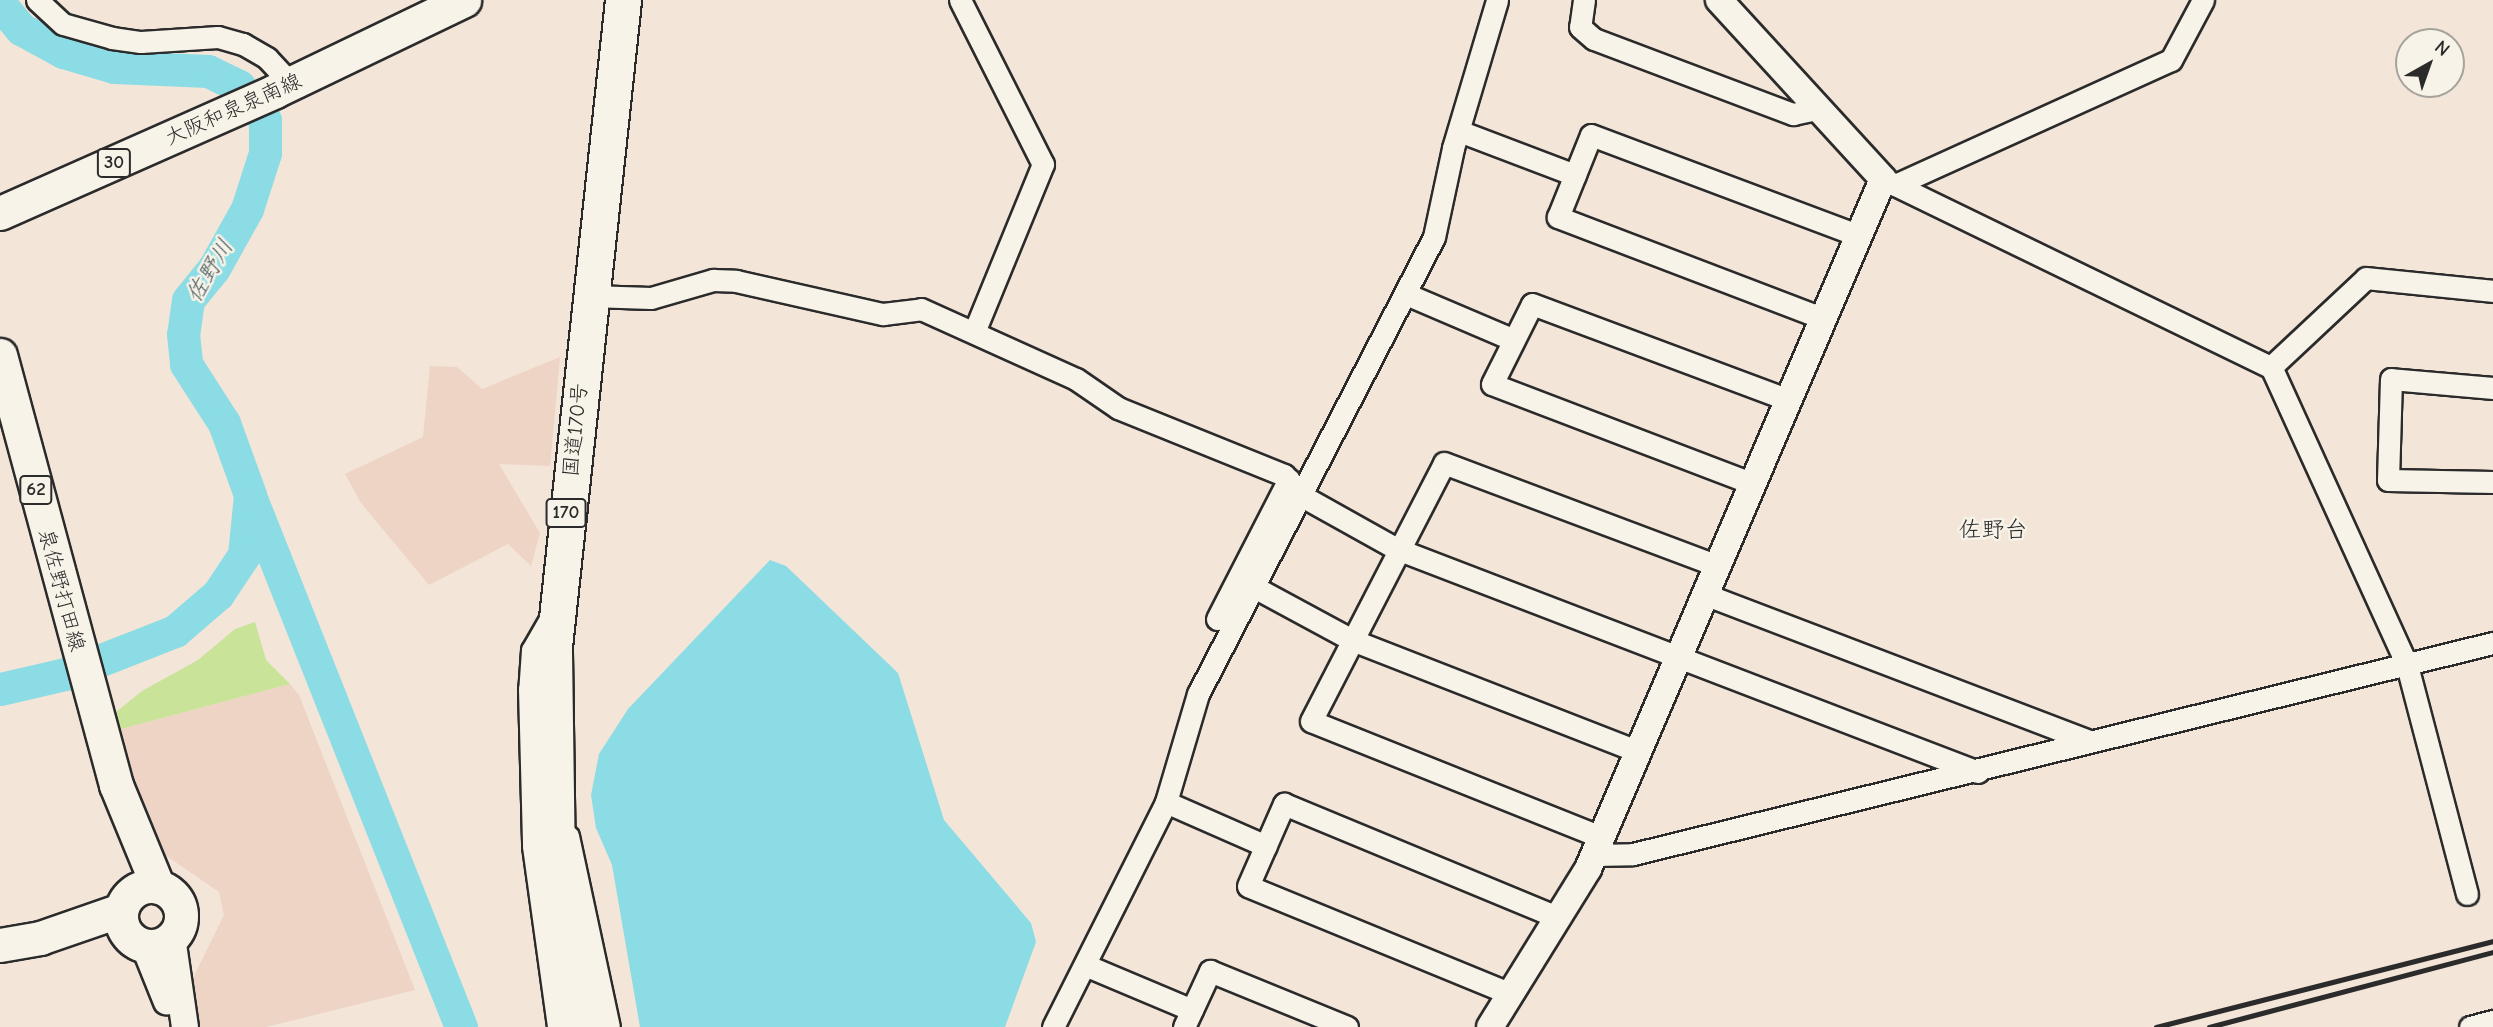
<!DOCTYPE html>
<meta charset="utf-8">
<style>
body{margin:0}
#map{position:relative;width:2493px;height:1027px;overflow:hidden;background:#f3e5d8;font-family:"Comic Neue","Klee One",sans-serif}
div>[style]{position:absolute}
.built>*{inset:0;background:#eed4c5}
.green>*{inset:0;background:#c9e399}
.water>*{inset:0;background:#8bdce5}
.river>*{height:33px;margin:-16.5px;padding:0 16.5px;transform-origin:16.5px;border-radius:16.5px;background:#8bdce5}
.roads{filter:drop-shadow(2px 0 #2b2b2b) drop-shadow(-2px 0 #2b2b2b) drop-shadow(0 2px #2b2b2b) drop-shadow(0 -2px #2b2b2b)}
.minor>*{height:21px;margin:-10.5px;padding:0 10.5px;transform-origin:10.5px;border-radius:10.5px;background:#f7f3e8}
.tertiary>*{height:26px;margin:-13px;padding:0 13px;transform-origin:13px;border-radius:13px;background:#f7f3e8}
.primary>*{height:33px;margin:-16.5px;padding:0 16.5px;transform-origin:16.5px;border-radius:16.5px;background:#f7f3e8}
.primary>.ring{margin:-16.5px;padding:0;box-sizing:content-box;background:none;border:33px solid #f7f3e8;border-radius:50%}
.trunk>*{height:35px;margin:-17.5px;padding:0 17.5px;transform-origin:17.5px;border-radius:17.5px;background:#f7f3e8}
.rail>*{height:5px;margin:-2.5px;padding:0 2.5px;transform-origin:2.5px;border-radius:2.5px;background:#2b2b2b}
span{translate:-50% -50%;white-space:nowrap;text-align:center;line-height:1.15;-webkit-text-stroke:5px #f7f3e8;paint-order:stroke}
.shield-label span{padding:2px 5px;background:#f7f3e8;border:2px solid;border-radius:5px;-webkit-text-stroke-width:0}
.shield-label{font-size:19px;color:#2b2b2b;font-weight:700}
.street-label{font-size:21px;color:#2b2b2b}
.water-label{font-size:23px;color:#43575a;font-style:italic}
.neighbourhood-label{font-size:23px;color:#2b2b2b}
.north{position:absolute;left:2395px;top:28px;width:70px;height:70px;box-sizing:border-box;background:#f7f3e8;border:2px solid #a5a39c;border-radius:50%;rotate:40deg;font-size:19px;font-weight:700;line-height:28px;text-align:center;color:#2b2b2b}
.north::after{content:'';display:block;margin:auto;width:24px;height:32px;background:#2b2b2b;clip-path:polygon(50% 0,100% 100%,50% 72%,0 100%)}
</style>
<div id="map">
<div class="built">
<i style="clip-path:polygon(560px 357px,550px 466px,499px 464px,540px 533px,531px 566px,508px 544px,429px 585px,361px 503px,345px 474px,423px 437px,430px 366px,457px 367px,482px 389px)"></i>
<i style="clip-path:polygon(290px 684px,299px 695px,415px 990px,266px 1027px,199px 1027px,189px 986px,224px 915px,219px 892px,152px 846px,121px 729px)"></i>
</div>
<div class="green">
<i style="clip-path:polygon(255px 622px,266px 660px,290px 684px,121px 729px,116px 712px,142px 691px,198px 660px,235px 629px)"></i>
</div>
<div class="water">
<i style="clip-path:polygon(770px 560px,786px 566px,898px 673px,944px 820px,1031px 923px,1036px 942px,1005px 1027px,640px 1027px,612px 865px,596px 828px,591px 795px,599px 754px,628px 709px)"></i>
</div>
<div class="river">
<i style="left:0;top:4px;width:33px;rotate:50deg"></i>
<i style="left:21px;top:29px;width:48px;rotate:28.7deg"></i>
<i style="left:63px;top:52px;width:53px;rotate:16.4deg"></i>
<i style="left:114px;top:67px;width:94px;rotate:2.4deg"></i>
<i style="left:208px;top:71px;width:34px;rotate:26deg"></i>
<i style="left:239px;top:86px;width:43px;rotate:52.6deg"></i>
<i style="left:265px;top:120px;width:33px;rotate:90deg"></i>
<i style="left:265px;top:153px;width:59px;rotate:107.8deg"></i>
<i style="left:247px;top:209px;width:68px;rotate:119.2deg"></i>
<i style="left:214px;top:268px;width:41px;rotate:129.1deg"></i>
<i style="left:188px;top:300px;width:34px;rotate:98deg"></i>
<i style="left:183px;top:334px;width:30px;rotate:84deg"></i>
<i style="left:186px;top:364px;width:70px;rotate:57.2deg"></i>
<i style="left:224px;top:423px;width:77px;rotate:70.1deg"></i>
<i style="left:250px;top:495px;width:60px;rotate:95.7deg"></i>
<i style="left:244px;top:555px;width:47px;rotate:123.7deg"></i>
<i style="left:218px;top:594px;width:57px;rotate:139.3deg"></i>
<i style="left:175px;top:631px;width:118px;rotate:158.6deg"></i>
<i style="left:65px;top:674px;width:67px;rotate:167deg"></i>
<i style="left:252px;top:501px;width:566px;rotate:68.33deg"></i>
</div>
<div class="roads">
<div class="minor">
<i style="left:37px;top:0;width:35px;rotate:43deg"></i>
<i style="left:63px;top:24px;width:51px;rotate:15.9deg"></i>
<i style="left:112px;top:38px;width:29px;rotate:8deg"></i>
<i style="left:141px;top:42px;width:77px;rotate:-3.7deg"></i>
<i style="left:218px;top:37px;width:26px;rotate:16deg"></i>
<i style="left:243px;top:44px;width:28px;rotate:30deg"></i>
<i style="left:267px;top:58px;width:34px;rotate:47deg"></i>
<i style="left:960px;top:0;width:184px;rotate:63.2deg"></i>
<i style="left:1043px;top:164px;width:182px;rotate:112.3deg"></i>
<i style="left:1584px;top:0;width:27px;rotate:98deg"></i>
<i style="left:1580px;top:27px;width:18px;rotate:41deg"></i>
<i style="left:1594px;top:39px;width:213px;rotate:20.7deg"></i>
<i style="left:1793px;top:114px;width:24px;rotate:-12deg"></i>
<i style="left:1459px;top:131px;width:124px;rotate:20.8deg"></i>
<i style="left:1883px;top:179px;width:431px;rotate:25.9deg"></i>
<i style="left:1895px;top:185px;width:303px;rotate:-24.4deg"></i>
<i style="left:2171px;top:60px;width:68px;rotate:-61.9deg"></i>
<i style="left:1406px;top:294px;width:117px;rotate:23.1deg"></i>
<i style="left:590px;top:296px;width:61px;rotate:1.9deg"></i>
<i style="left:651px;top:298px;width:65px;rotate:-16.2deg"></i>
<i style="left:713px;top:280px;width:23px;rotate:2deg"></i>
<i style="left:736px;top:281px;width:151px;rotate:12.7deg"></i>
<i style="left:883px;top:314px;width:38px;rotate:-7deg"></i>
<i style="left:921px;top:309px;width:170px;rotate:24.3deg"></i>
<i style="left:1076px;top:379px;width:51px;rotate:34.6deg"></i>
<i style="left:1118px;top:408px;width:179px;rotate:22deg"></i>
<i style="left:1284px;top:475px;width:28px;rotate:49deg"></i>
<i style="left:1302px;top:496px;width:109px;rotate:29.2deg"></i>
<i style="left:1397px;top:549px;width:622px;rotate:21deg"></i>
<i style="left:1822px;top:318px;width:283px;rotate:-159.1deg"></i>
<i style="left:1558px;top:217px;width:88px;rotate:-68.1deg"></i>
<i style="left:1591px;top:135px;width:284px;rotate:20.6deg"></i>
<i style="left:2493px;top:388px;width:102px;rotate:-175deg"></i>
<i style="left:2391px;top:379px;width:101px;rotate:91.7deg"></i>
<i style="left:2388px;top:480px;width:105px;rotate:1.1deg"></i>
<i style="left:1751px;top:483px;width:277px;rotate:-159.1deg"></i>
<i style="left:1492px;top:384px;width:89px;rotate:-63.4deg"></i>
<i style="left:1532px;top:304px;width:271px;rotate:20.5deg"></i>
<i style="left:1254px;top:587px;width:111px;rotate:28.4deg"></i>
<i style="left:1352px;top:640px;width:305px;rotate:21.3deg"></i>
<i style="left:1704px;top:594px;width:409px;rotate:20.9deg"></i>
<i style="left:550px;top:619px;width:36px;rotate:120deg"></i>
<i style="left:532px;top:650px;width:39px;rotate:94deg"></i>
<i style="left:529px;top:689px;width:157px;rotate:88.5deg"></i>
<i style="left:533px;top:846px;width:183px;rotate:82.1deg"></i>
<i style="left:1217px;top:619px;width:157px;rotate:-62.8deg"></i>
<i style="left:1166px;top:802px;width:109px;rotate:23.7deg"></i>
<i style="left:568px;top:836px;width:195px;rotate:77.9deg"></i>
<i style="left:1601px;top:837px;width:312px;rotate:-158.2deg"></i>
<i style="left:1311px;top:721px;width:290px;rotate:-62.7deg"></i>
<i style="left:1444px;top:463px;width:290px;rotate:20.6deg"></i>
<i style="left:1594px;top:855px;width:39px;rotate:-1deg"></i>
<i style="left:1633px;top:854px;width:886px;rotate:-13.79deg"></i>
<i style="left:2467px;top:894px;width:237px;rotate:-104.7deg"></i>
<i style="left:2407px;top:665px;width:328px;rotate:-114.5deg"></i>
<i style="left:2271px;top:367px;width:130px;rotate:-43.1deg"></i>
<i style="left:2366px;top:278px;width:128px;rotate:5.8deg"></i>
<i style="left:1085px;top:965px;width:116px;rotate:22.8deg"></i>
<i style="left:1511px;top:994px;width:284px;rotate:-157.7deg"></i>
<i style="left:1248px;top:886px;width:90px;rotate:-66.3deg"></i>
<i style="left:1284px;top:804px;width:298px;rotate:22.5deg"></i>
<i style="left:1053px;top:1027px;width:252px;rotate:-63.3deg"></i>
<i style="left:1166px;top:802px;width:113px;rotate:-73.5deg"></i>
<i style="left:1198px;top:694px;width:514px;rotate:-62.69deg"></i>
<i style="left:1434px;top:237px;width:91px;rotate:-77.9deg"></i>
<i style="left:1453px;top:148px;width:154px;rotate:-73.4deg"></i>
<i style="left:1184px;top:1027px;width:62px;rotate:-65.1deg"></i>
<i style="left:1210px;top:971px;width:148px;rotate:22.2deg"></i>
<i style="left:2470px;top:1027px;width:24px;rotate:-15deg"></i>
</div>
<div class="tertiary">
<i style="left:172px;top:937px;width:91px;rotate:81.8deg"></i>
<i style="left:144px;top:945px;width:61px;rotate:68deg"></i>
<i style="left:1490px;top:1027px;width:186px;rotate:-58.2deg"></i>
<i style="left:1588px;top:869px;width:750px;rotate:-66.85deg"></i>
<i style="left:1883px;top:179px;width:243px;rotate:-132.5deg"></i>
</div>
<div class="primary">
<i style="left:0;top:213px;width:301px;rotate:-23.9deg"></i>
<i style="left:275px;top:91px;width:210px;rotate:-25.7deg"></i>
<i style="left:0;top:355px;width:445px;rotate:74.9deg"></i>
<i style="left:116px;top:785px;width:110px;rotate:67.6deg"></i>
<i class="ring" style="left:121px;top:886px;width:27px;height:27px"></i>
<i style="left:0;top:945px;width:41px;rotate:-9.9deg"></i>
<i style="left:40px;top:938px;width:86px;rotate:-19.1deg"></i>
</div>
<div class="trunk">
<i style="left:583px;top:1027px;width:162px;rotate:-99.2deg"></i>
<i style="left:557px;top:867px;width:221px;rotate:-90.8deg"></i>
<i style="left:554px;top:646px;width:650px;rotate:-83.9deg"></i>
</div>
</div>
<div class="rail">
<i style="left:2156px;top:1027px;width:348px;rotate:-14.3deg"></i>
<i style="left:2209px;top:1027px;width:294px;rotate:-14.8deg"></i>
</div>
<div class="shield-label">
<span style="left:114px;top:163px">30</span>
<span style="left:36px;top:490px">62</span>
<span style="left:566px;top:513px">170</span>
</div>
<div class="street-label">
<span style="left:233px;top:109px;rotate:-24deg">大阪和泉泉南線</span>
<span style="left:575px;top:430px;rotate:-84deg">国道170号</span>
<span style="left:62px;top:590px;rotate:75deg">泉佐野打田線</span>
</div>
<div class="water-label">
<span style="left:210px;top:271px;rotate:-59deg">佐野川</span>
</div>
<div class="neighbourhood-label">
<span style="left:1993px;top:530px">佐野台</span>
</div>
<div class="north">N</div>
</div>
